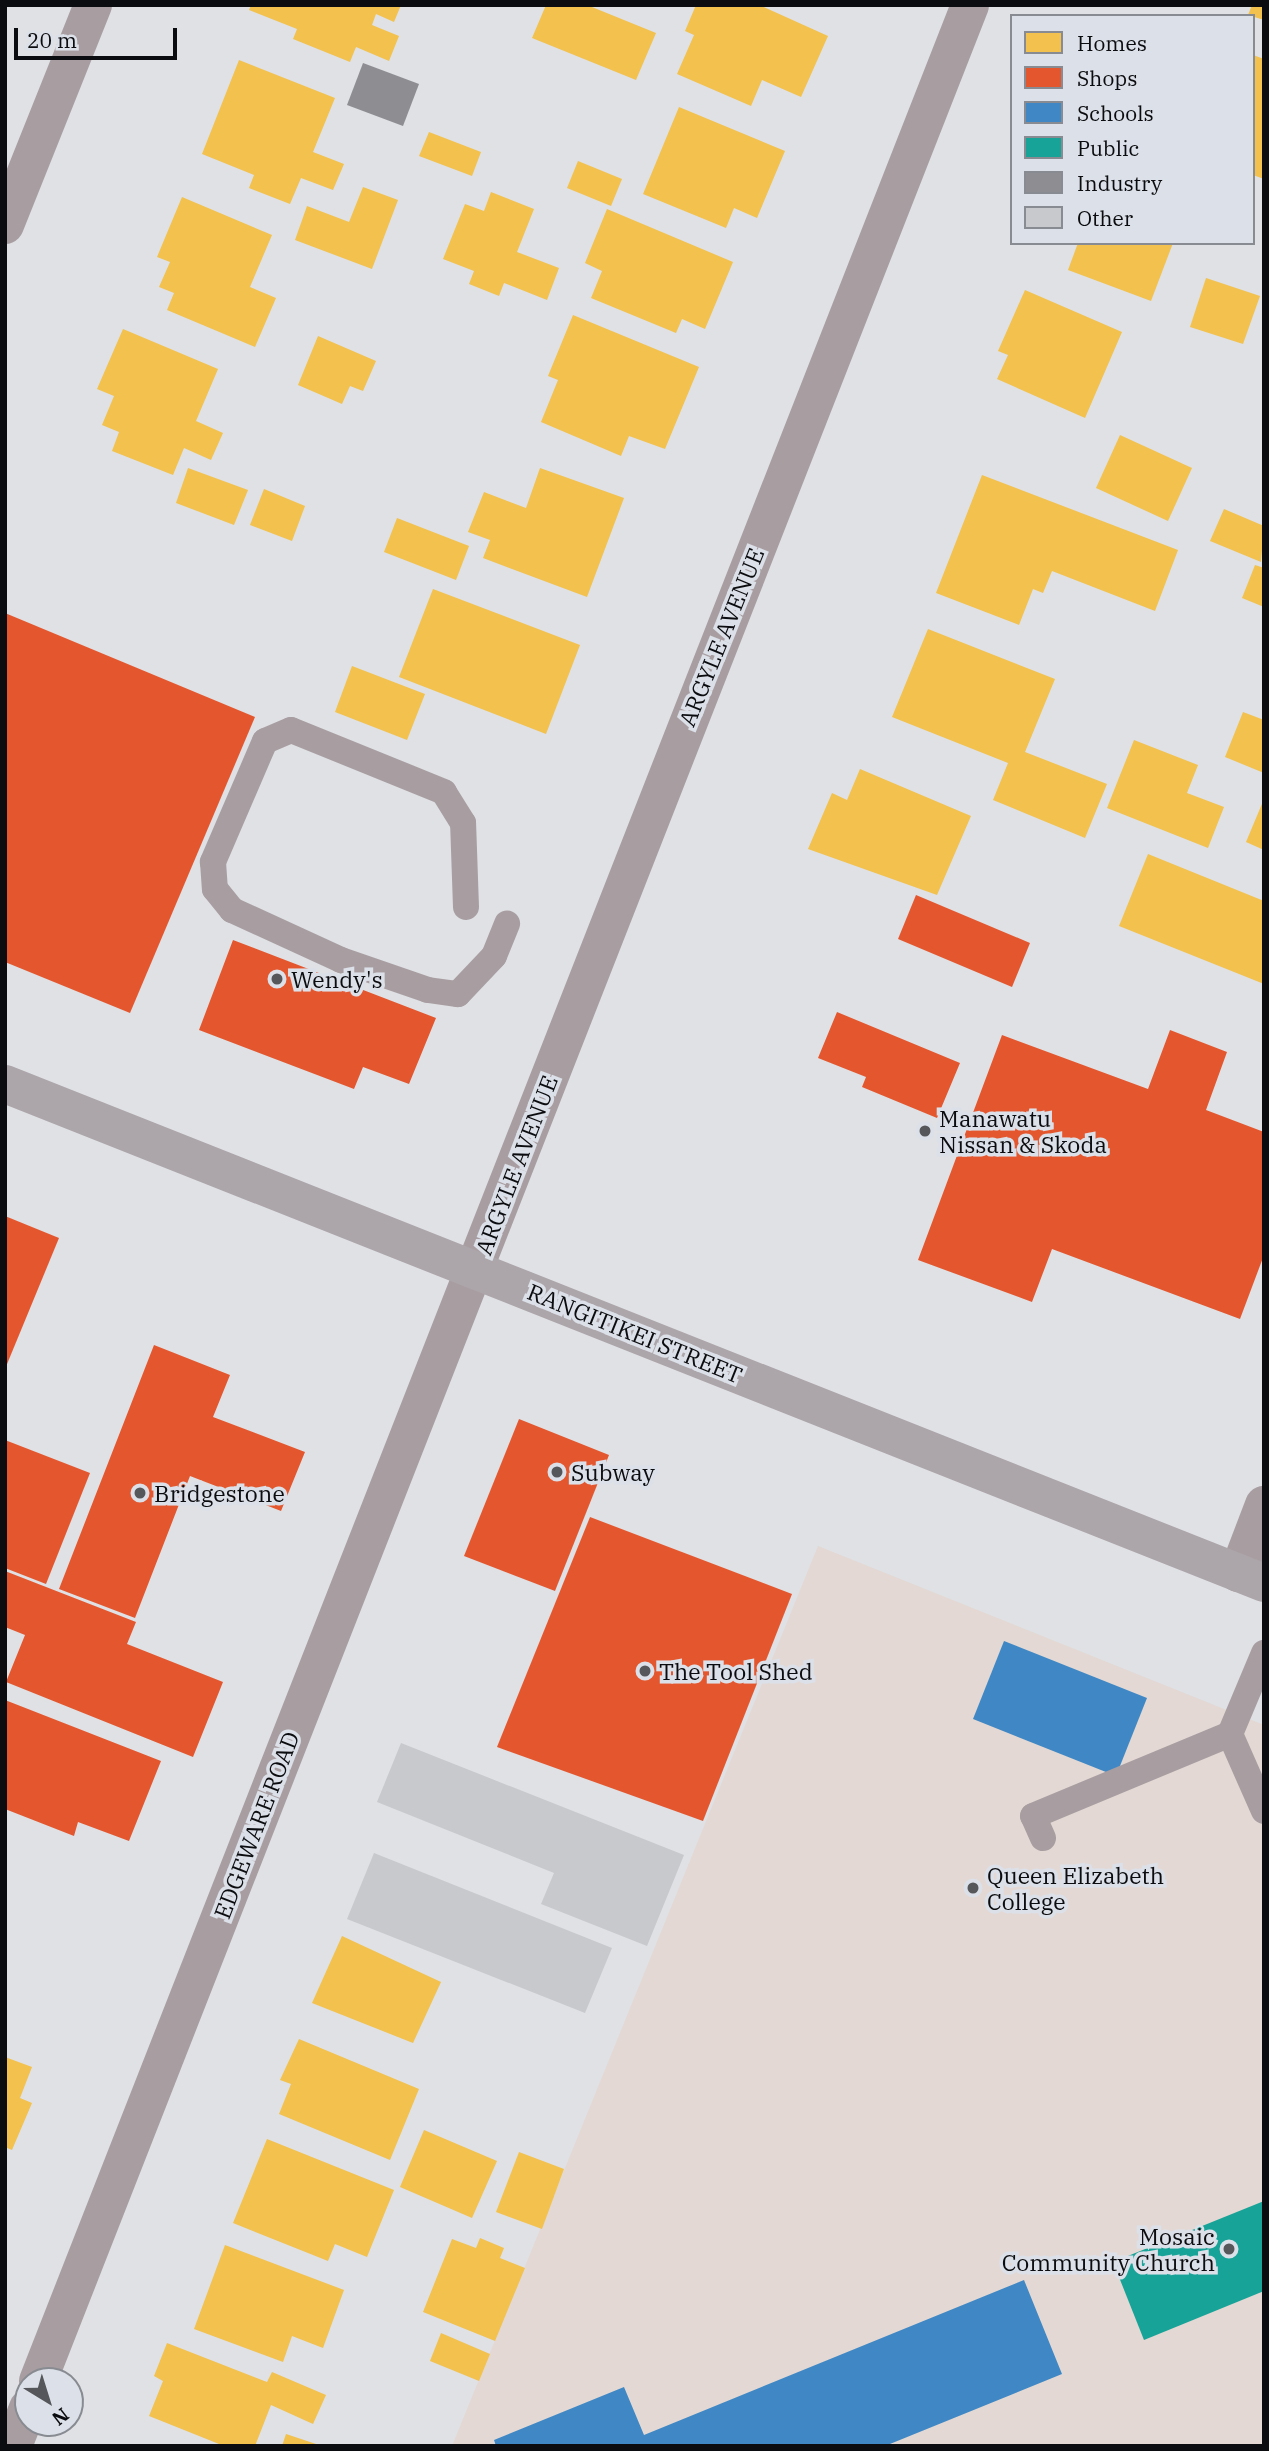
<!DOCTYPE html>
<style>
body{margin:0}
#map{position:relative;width:1269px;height:2451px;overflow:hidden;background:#dfe1e5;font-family:"IBM Plex Serif",serif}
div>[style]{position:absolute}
.education>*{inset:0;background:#e3d8d3}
.homes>*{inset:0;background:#f2c14e}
.shops>*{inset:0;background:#e4572e}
.schools>*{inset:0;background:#3f88c5}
.public>*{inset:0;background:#17a398}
.industry>*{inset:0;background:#8d8d92}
.building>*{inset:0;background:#c8c9cc}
.lane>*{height:26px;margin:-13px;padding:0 13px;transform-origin:13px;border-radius:13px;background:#a89ea1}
.street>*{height:38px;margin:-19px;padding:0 19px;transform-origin:19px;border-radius:19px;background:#a89ea1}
.highway>*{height:38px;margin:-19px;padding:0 19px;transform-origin:19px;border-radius:19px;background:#aca5a9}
.dots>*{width:19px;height:19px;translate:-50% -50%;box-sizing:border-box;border:4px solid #dce0e8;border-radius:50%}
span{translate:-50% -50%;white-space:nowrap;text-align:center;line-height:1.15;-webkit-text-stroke:7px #dce0e8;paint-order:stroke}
.street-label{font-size:23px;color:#0b0c0f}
.poi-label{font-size:23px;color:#0b0c0f}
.left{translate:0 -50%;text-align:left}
.right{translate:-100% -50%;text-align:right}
.frame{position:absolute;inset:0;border:7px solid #0b0c0f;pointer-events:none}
.legend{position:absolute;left:1010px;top:14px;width:245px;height:231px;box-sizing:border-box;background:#dce0e8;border:2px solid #888b91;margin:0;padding:9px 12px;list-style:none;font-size:21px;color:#0b0c0f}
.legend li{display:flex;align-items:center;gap:14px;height:35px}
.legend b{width:35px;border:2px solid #888b91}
.north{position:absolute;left:14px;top:2367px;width:70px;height:70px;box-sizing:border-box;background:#dce0e8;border:2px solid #888b91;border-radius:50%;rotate:142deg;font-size:19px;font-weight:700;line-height:28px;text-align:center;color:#0b0c0f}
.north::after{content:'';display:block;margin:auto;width:24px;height:32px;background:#55575a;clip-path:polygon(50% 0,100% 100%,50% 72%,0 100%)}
.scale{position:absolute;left:14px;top:28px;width:163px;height:32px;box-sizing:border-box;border:4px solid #0b0c0f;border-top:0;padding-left:9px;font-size:21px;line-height:24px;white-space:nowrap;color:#0b0c0f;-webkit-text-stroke:5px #dce0e8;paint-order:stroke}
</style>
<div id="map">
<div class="education">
<i style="clip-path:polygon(818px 1546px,1264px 1725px,1264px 2446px,452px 2446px)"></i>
</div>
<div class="homes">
<i style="clip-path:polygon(251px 5px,401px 5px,394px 22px,376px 14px,372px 25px,399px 36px,389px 61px,356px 47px,350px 62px,293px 39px,297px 29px,249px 10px)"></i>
<i style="clip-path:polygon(546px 5px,587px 5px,656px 33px,636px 80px,532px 38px)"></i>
<i style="clip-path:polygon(696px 5px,759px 5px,828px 36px,801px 97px,762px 80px,751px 106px,677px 74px,694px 35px,685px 31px)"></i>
<i style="clip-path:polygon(1252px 5px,1264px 5px,1264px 20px,1248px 15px)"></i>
<i style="clip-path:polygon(1253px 55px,1264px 59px,1264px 179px,1253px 175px)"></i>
<i style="clip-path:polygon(239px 60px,335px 98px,313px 152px,344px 164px,333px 190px,301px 178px,290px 204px,249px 188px,254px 175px,202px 154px)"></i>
<i style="clip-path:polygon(679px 107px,785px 151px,757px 218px,734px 208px,726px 228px,643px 194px)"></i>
<i style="clip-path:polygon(429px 132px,481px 152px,472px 176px,419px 156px)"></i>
<i style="clip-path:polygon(578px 161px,622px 179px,611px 206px,567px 188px)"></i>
<i style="clip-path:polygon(363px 187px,398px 200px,372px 269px,295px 240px,307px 206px,349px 222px)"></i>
<i style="clip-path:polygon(491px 192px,534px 209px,517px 252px,559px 268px,547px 300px,504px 283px,499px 296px,469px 284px,474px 271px,443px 259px,465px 204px,484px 211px)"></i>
<i style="clip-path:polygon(182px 197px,272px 235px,250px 287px,276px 298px,255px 347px,167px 310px,174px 293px,159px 287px,170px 262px,157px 257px)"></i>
<i style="clip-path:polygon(607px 209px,733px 262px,705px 329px,682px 319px,676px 333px,591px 298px,602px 271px,585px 263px)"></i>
<i style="clip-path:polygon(1078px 243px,1173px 243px,1151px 301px,1068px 270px)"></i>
<i style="clip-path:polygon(1206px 278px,1260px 296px,1243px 344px,1190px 327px)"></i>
<i style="clip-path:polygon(1025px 290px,1122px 332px,1085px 418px,997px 379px,1008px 355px,998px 351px)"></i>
<i style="clip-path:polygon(573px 315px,699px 367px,665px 449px,629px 436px,621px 456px,541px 422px,558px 380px,548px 376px)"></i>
<i style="clip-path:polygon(123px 329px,218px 369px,196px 421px,223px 433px,211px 460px,184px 448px,173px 475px,112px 451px,119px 432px,102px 425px,114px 396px,97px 389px)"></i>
<i style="clip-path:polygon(318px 336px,376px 361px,363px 391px,350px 386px,342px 404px,298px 385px)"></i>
<i style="clip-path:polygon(1120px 435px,1192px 468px,1168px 521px,1096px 488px)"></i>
<i style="clip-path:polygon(188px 468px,248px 490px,234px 525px,176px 503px)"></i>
<i style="clip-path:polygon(540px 468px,624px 498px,587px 597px,483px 558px,490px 540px,468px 532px,484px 492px,526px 508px)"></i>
<i style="clip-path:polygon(982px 475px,1178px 550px,1155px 611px,1052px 571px,1043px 593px,1033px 589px,1019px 625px,936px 593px)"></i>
<i style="clip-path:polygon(264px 489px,305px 506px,292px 541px,250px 525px)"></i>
<i style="clip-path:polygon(1224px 509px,1264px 526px,1261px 562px,1210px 541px)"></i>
<i style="clip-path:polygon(397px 518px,469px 546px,456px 580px,384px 552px)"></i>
<i style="clip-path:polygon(1255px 565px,1264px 568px,1264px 607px,1242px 598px)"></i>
<i style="clip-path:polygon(433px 589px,580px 645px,546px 734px,399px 677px)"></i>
<i style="clip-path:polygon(928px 629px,1055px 679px,1025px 752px,1107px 784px,1085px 838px,993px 800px,1008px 763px,892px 717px)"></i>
<i style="clip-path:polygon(352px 666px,425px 694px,407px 740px,335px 712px)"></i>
<i style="clip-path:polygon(1243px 712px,1264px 720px,1264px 773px,1225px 757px)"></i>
<i style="clip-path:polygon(1134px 740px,1198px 765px,1187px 793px,1224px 807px,1208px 848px,1107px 808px)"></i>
<i style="clip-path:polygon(860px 769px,971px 816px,937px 895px,808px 849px,832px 793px,847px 800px)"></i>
<i style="clip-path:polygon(1264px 799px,1264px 850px,1246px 842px)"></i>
<i style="clip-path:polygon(1148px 854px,1264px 901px,1264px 984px,1119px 926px)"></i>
<i style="clip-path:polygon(342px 1936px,441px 1982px,413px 2043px,312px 2003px)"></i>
<i style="clip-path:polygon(299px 2039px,419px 2089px,390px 2160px,279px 2114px,291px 2084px,280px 2080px)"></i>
<i style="clip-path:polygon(5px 2057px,32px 2067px,20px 2098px,32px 2103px,12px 2150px,5px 2147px)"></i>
<i style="clip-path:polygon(424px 2130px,497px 2161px,472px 2218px,400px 2187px)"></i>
<i style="clip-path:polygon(267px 2139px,394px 2190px,367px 2257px,335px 2244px,328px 2261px,233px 2223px)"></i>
<i style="clip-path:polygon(519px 2152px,564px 2169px,542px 2229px,496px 2212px)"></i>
<i style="clip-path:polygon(480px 2238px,504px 2248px,500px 2258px,525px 2268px,495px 2341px,423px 2312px,452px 2239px,476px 2248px)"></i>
<i style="clip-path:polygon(225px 2245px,344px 2290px,323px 2348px,292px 2336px,283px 2362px,194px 2329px)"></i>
<i style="clip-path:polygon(441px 2333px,490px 2354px,479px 2381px,430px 2361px)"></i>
<i style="clip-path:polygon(167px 2343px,267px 2382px,272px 2372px,326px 2395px,313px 2424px,271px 2405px,255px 2446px,224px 2446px,149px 2416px,163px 2381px,154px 2376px)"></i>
<i style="clip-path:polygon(286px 2434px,319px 2445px,319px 2446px,282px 2446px)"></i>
</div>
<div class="shops">
<i style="clip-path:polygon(5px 613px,255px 717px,130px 1013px,5px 962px)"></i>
<i style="clip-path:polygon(916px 895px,1030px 943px,1012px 987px,898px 939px)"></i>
<i style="clip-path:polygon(233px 940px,436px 1018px,409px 1084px,363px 1067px,354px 1089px,199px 1030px)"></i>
<i style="clip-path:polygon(837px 1012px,960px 1063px,937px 1118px,862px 1087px,866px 1077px,818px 1058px)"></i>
<i style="clip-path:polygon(1170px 1030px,1227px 1052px,1206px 1110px,1264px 1132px,1264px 1255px,1240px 1319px,1052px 1249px,1032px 1302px,918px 1260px,1002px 1035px,1148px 1089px)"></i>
<i style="clip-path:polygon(5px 1216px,59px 1238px,5px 1369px)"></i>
<i style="clip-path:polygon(154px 1345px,230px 1375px,213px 1417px,305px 1452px,281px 1511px,190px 1476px,135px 1618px,59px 1589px)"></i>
<i style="clip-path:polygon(519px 1419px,609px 1455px,555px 1591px,464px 1556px)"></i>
<i style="clip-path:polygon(5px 1440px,90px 1473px,46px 1584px,5px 1568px)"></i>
<i style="clip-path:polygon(590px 1517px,792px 1594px,703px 1821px,497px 1747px)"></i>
<i style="clip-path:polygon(5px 1571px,136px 1622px,127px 1644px,223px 1682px,193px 1757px,6px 1682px,25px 1635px,5px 1627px)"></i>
<i style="clip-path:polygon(5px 1700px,161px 1761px,129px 1841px,78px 1822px,74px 1836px,5px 1809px)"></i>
</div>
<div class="schools">
<i style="clip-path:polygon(1004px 1641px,1147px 1698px,1116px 1776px,973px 1719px)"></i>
<i style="clip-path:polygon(1024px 2280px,1062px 2374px,885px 2446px,496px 2446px,494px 2440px,624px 2387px,644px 2435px)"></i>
</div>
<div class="public">
<i style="clip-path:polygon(1264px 2201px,1264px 2291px,1144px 2340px,1113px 2262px)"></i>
</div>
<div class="industry">
<i style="clip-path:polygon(363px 63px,419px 84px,403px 126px,347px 105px)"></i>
</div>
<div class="building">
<i style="clip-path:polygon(401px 1743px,684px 1855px,647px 1946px,541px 1904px,554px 1873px,377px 1802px)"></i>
<i style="clip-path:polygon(374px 1853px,612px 1948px,585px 2013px,347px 1919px)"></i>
</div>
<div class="lane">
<i style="left:466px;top:907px;width:84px;rotate:-92deg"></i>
<i style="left:463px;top:823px;width:36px;rotate:-122deg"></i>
<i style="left:444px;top:792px;width:165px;rotate:-157.9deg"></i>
<i style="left:291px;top:730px;width:28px;rotate:157deg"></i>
<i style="left:265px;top:741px;width:132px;rotate:113.3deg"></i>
<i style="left:213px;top:862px;width:27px;rotate:86deg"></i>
<i style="left:215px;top:889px;width:27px;rotate:51deg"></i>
<i style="left:232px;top:910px;width:120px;rotate:24.6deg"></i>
<i style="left:341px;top:960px;width:92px;rotate:19deg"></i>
<i style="left:428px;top:990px;width:30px;rotate:8deg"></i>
<i style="left:458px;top:994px;width:52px;rotate:-46.5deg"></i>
<i style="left:494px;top:956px;width:35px;rotate:-68deg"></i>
<i style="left:1230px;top:1734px;width:84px;rotate:66.2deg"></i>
<i style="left:1043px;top:1838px;width:24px;rotate:-114deg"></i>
<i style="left:1033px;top:1816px;width:213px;rotate:-22.6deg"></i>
<i style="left:1230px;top:1734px;width:88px;rotate:-67.2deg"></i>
</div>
<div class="street">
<i style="left:5px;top:225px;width:237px;rotate:-68.2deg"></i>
<i style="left:1238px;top:1573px;width:73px;rotate:-69.1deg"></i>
<i style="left:38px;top:2381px;width:2552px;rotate:-68.58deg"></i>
<i style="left:13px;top:2446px;width:41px;rotate:-68.5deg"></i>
</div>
<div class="highway">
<i style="left:5px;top:1084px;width:1354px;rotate:21.62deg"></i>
</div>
<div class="dots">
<i style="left:277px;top:979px;background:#55575a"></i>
<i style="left:925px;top:1131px;background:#55575a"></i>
<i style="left:557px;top:1472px;background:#55575a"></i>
<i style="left:140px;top:1493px;background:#55575a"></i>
<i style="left:645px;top:1671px;background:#55575a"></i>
<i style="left:973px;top:1888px;background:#55575a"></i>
<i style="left:1229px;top:2249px;background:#55575a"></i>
</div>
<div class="street-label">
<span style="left:721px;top:637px;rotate:-68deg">ARGYLE AVENUE</span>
<span style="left:516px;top:1165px;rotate:-69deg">ARGYLE AVENUE</span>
<span style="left:635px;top:1333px;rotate:22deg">RANGITIKEI STREET</span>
<span style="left:256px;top:1825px;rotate:-69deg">EDGEWARE ROAD</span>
</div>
<div class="poi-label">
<span class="left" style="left:291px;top:979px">Wendy's</span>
<span class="left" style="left:939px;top:1131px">Manawatu<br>Nissan &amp; Skoda</span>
<span class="left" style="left:571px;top:1472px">Subway</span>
<span class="left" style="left:154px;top:1493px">Bridgestone</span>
<span class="left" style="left:659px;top:1671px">The Tool Shed</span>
<span class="left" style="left:987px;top:1888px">Queen Elizabeth<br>College</span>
<span class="right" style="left:1215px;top:2249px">Mosaic<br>Community Church</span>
</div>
<div class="frame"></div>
<ul class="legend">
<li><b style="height:19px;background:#f2c14e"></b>Homes</li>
<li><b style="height:19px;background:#e4572e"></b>Shops</li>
<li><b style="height:19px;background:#3f88c5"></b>Schools</li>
<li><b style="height:19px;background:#17a398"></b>Public</li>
<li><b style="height:19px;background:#8d8d92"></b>Industry</li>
<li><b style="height:19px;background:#c8c9cc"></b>Other</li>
</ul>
<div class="north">N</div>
<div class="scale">20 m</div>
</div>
